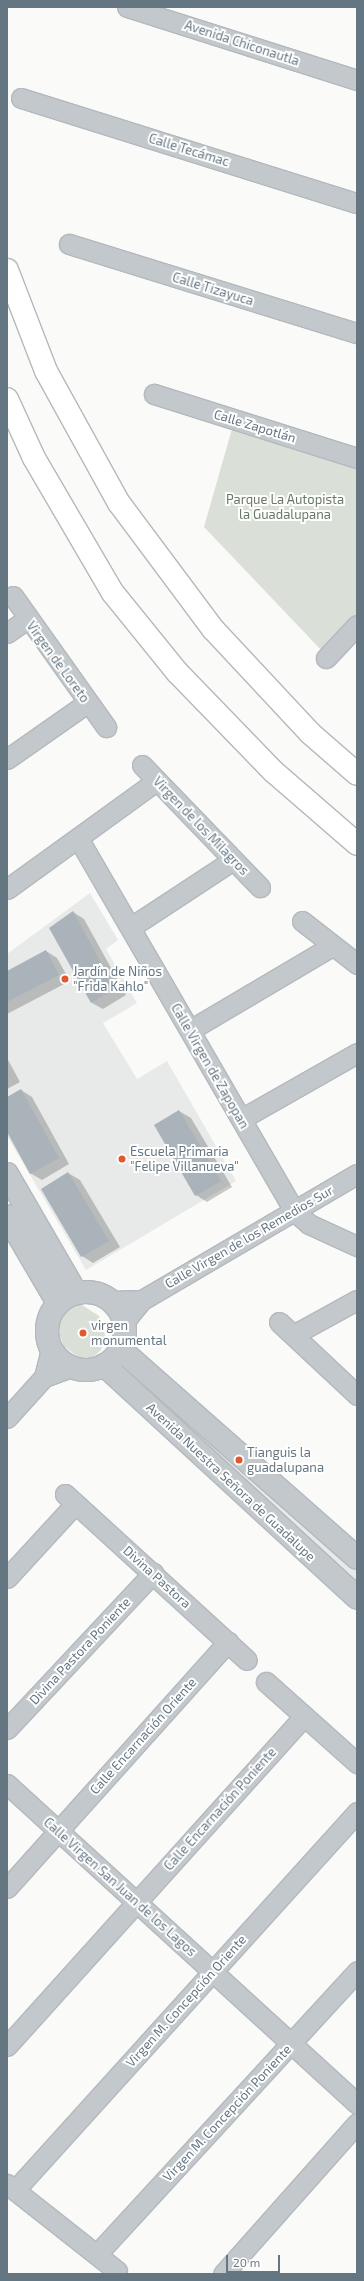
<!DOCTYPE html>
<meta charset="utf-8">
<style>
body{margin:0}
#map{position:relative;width:364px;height:2281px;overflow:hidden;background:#fafaf8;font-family:"Exo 2",sans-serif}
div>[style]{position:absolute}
.built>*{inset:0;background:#e8e9e9}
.green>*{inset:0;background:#dadfd7}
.shadow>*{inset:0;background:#0003}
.building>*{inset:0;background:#aab3b9}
.roads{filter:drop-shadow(1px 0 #b4b9bd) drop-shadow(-1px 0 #b4b9bd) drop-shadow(0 1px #b4b9bd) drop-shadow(0 -1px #b4b9bd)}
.minor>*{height:19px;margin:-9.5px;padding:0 9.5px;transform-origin:9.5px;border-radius:9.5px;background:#c3c8cc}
.tertiary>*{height:22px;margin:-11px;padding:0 11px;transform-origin:11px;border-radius:11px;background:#c3c8cc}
.tertiary>.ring{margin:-11px;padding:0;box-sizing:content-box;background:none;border:22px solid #c3c8cc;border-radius:50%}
.motorway>*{height:22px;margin:-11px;padding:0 11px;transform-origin:11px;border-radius:11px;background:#fff}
.dots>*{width:11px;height:11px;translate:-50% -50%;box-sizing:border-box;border:2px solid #fff;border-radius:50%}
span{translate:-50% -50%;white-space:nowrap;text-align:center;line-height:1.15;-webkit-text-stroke:4px #fff;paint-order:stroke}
.street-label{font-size:13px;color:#657683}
.park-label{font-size:13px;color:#687a64}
.poi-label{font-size:13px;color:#657683}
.left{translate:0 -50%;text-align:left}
.frame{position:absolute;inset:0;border:8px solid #657683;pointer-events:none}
.scale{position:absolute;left:226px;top:2255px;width:54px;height:18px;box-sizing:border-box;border:2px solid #657683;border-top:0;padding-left:5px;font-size:12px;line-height:14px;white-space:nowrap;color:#657683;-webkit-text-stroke:3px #fff;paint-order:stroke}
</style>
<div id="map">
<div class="built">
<i style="clip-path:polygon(90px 893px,118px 940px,106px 949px,137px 1003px,103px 1023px,137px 1079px,167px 1061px,236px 1181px,86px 1270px,7px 1136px,7px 954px)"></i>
<i style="clip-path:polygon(139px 1349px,357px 1551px,357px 1588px,121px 1368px)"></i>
</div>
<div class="green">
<i style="clip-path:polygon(236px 415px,357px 457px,357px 615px,324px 653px,204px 527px)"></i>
<i style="clip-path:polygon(67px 1304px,82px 1305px,99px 1316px,105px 1335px,101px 1350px,92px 1358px,78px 1357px,64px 1346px,56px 1327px,57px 1313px)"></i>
</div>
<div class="shadow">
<i style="clip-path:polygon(73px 912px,84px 919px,126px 995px,103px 1009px,92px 1003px)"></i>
<i style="clip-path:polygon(46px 951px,57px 958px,70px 981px,7px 1014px,7px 972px)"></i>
<i style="clip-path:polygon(7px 1058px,20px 1082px,7px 1089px)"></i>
<i style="clip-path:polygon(21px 1090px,32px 1097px,69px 1164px,42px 1180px,30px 1173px,7px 1130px,7px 1098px)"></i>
<i style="clip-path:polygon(179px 1111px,191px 1118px,232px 1187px,207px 1202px,196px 1195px)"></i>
<i style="clip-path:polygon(68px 1173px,80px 1180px,120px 1247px,93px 1263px,82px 1256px)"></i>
</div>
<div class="building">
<i style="clip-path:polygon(73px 911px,115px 989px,91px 1003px,49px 928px)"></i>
<i style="clip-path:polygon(46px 950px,59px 975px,7px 1002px,7px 971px)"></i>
<i style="clip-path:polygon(21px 1089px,59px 1158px,30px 1174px,7px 1132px,7px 1097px)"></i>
<i style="clip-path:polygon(179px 1110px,221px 1181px,195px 1196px,154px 1125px)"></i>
<i style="clip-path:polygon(68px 1172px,109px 1241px,81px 1257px,41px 1189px)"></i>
</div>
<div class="roads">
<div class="minor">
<i style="left:127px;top:7px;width:241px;rotate:17.6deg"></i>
<i style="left:21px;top:98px;width:352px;rotate:17.4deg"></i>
<i style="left:69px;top:244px;width:301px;rotate:17.2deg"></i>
<i style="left:154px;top:394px;width:213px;rotate:17.5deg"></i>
<i style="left:13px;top:596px;width:161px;rotate:54.6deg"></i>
<i style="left:7px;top:633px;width:24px;rotate:-35deg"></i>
<i style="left:326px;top:658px;width:45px;rotate:-46.8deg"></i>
<i style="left:7px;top:759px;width:98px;rotate:-35deg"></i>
<i style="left:142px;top:765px;width:170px;rotate:46deg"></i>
<i style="left:78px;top:838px;width:431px;rotate:59.9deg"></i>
<i style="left:294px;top:1211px;width:20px;rotate:41deg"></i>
<i style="left:309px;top:1224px;width:53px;rotate:24.6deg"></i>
<i style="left:7px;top:889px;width:184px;rotate:-35.9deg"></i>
<i style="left:302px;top:921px;width:70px;rotate:38deg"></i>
<i style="left:131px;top:927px;width:122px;rotate:-33.3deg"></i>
<i style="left:190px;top:1030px;width:165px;rotate:-30.6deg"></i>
<i style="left:241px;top:1119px;width:133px;rotate:-29.6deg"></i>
<i style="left:111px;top:1301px;width:31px;rotate:-2deg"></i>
<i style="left:124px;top:1322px;width:28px;rotate:-51deg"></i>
<i style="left:142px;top:1300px;width:249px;rotate:-30.4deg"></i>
<i style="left:279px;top:1322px;width:107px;rotate:43.1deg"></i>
<i style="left:293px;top:1335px;width:73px;rotate:-28.7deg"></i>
<i style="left:44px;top:1377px;width:29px;rotate:-76deg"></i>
<i style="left:7px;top:1418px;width:55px;rotate:-47.9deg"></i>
<i style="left:44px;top:1377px;width:29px;rotate:-20deg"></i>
<i style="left:65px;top:1494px;width:246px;rotate:42.4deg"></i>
<i style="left:7px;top:1578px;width:100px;rotate:-47.4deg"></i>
<i style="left:266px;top:1682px;width:122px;rotate:41.7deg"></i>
<i style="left:7px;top:1729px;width:214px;rotate:-46.9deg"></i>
<i style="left:7px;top:1784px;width:474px;rotate:42.4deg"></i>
<i style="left:7px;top:1888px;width:331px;rotate:-48.1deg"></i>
<i style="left:7px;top:2046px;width:444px;rotate:-48deg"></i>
<i style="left:7px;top:2184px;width:140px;rotate:38.3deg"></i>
<i style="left:15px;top:2190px;width:510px;rotate:-47.86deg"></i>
<i style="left:97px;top:2254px;width:384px;rotate:-47.4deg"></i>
<i style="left:223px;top:2274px;width:202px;rotate:-48.4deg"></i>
</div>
<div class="tertiary">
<i style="left:7px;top:1174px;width:138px;rotate:59.9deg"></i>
<i style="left:7px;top:1216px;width:101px;rotate:59.6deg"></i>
<i class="ring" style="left:47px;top:1292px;width:56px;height:56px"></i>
<i style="left:120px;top:1349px;width:316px;rotate:41.4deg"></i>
<i style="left:104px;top:1365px;width:344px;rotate:42.6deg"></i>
</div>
<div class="motorway">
<i style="left:7px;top:270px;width:108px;rotate:68.9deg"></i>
<i style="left:46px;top:371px;width:151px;rotate:61.1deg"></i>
<i style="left:119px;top:503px;width:157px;rotate:53.3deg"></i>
<i style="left:213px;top:629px;width:142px;rotate:47deg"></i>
<i style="left:310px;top:733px;width:62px;rotate:41.1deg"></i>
<i style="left:7px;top:399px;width:65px;rotate:65.4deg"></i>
<i style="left:34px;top:458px;width:156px;rotate:59.7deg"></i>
<i style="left:113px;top:593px;width:102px;rotate:51deg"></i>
<i style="left:177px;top:672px;width:139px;rotate:45.9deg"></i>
<i style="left:274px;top:772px;width:110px;rotate:40.9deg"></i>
</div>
</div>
<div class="dots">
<i style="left:65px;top:979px;background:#e4572e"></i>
<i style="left:122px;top:1159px;background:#e4572e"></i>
<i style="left:83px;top:1333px;background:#e4572e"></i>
<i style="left:239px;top:1460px;background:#e4572e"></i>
</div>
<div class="street-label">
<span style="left:242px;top:43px;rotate:18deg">Avenida Chiconautla</span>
<span style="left:189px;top:150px;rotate:17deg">Calle Tecámac</span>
<span style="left:213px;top:289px;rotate:17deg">Calle Tizayuca</span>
<span style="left:255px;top:426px;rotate:17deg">Calle Zapotlán</span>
<span style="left:58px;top:662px;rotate:54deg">Virgen de Loreto</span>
<span style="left:201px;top:826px;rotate:46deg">Virgen de los Milagros</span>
<span style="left:210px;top:1066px;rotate:60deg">Calle Virgen de Zapopan</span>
<span style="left:249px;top:1237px;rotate:-30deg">Calle Virgen de los Remedios Sur</span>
<span style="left:231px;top:1482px;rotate:43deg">Avenida Nuestra Señora de Guadalupe</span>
<span style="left:157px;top:1577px;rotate:42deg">Divina Pastora</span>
<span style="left:80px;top:1651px;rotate:-47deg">Divina Pastora Poniente</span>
<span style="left:143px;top:1736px;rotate:-48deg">Calle Encarnación Oriente</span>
<span style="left:220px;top:1809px;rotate:-48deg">Calle Encarnación Poniente</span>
<span style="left:120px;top:1887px;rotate:42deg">Calle Virgen San Juan de los Lagos</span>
<span style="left:186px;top:2001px;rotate:-48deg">Virgen M. Concepción Oriente</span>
<span style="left:227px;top:2113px;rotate:-47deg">Virgen M. Concepción Poniente</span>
</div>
<div class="park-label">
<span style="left:285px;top:507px">Parque La Autopista<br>la Guadalupana</span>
</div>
<div class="poi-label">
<span class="left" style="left:73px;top:979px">Jardín de Niños<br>"Frida Kahlo"</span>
<span class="left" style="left:130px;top:1159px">Escuela Primaria<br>"Felipe Villanueva"</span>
<span class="left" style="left:91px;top:1333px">virgen<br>monumental</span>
<span class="left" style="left:247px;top:1460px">Tianguis la<br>guadalupana</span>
</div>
<div class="frame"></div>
<div class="scale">20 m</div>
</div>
